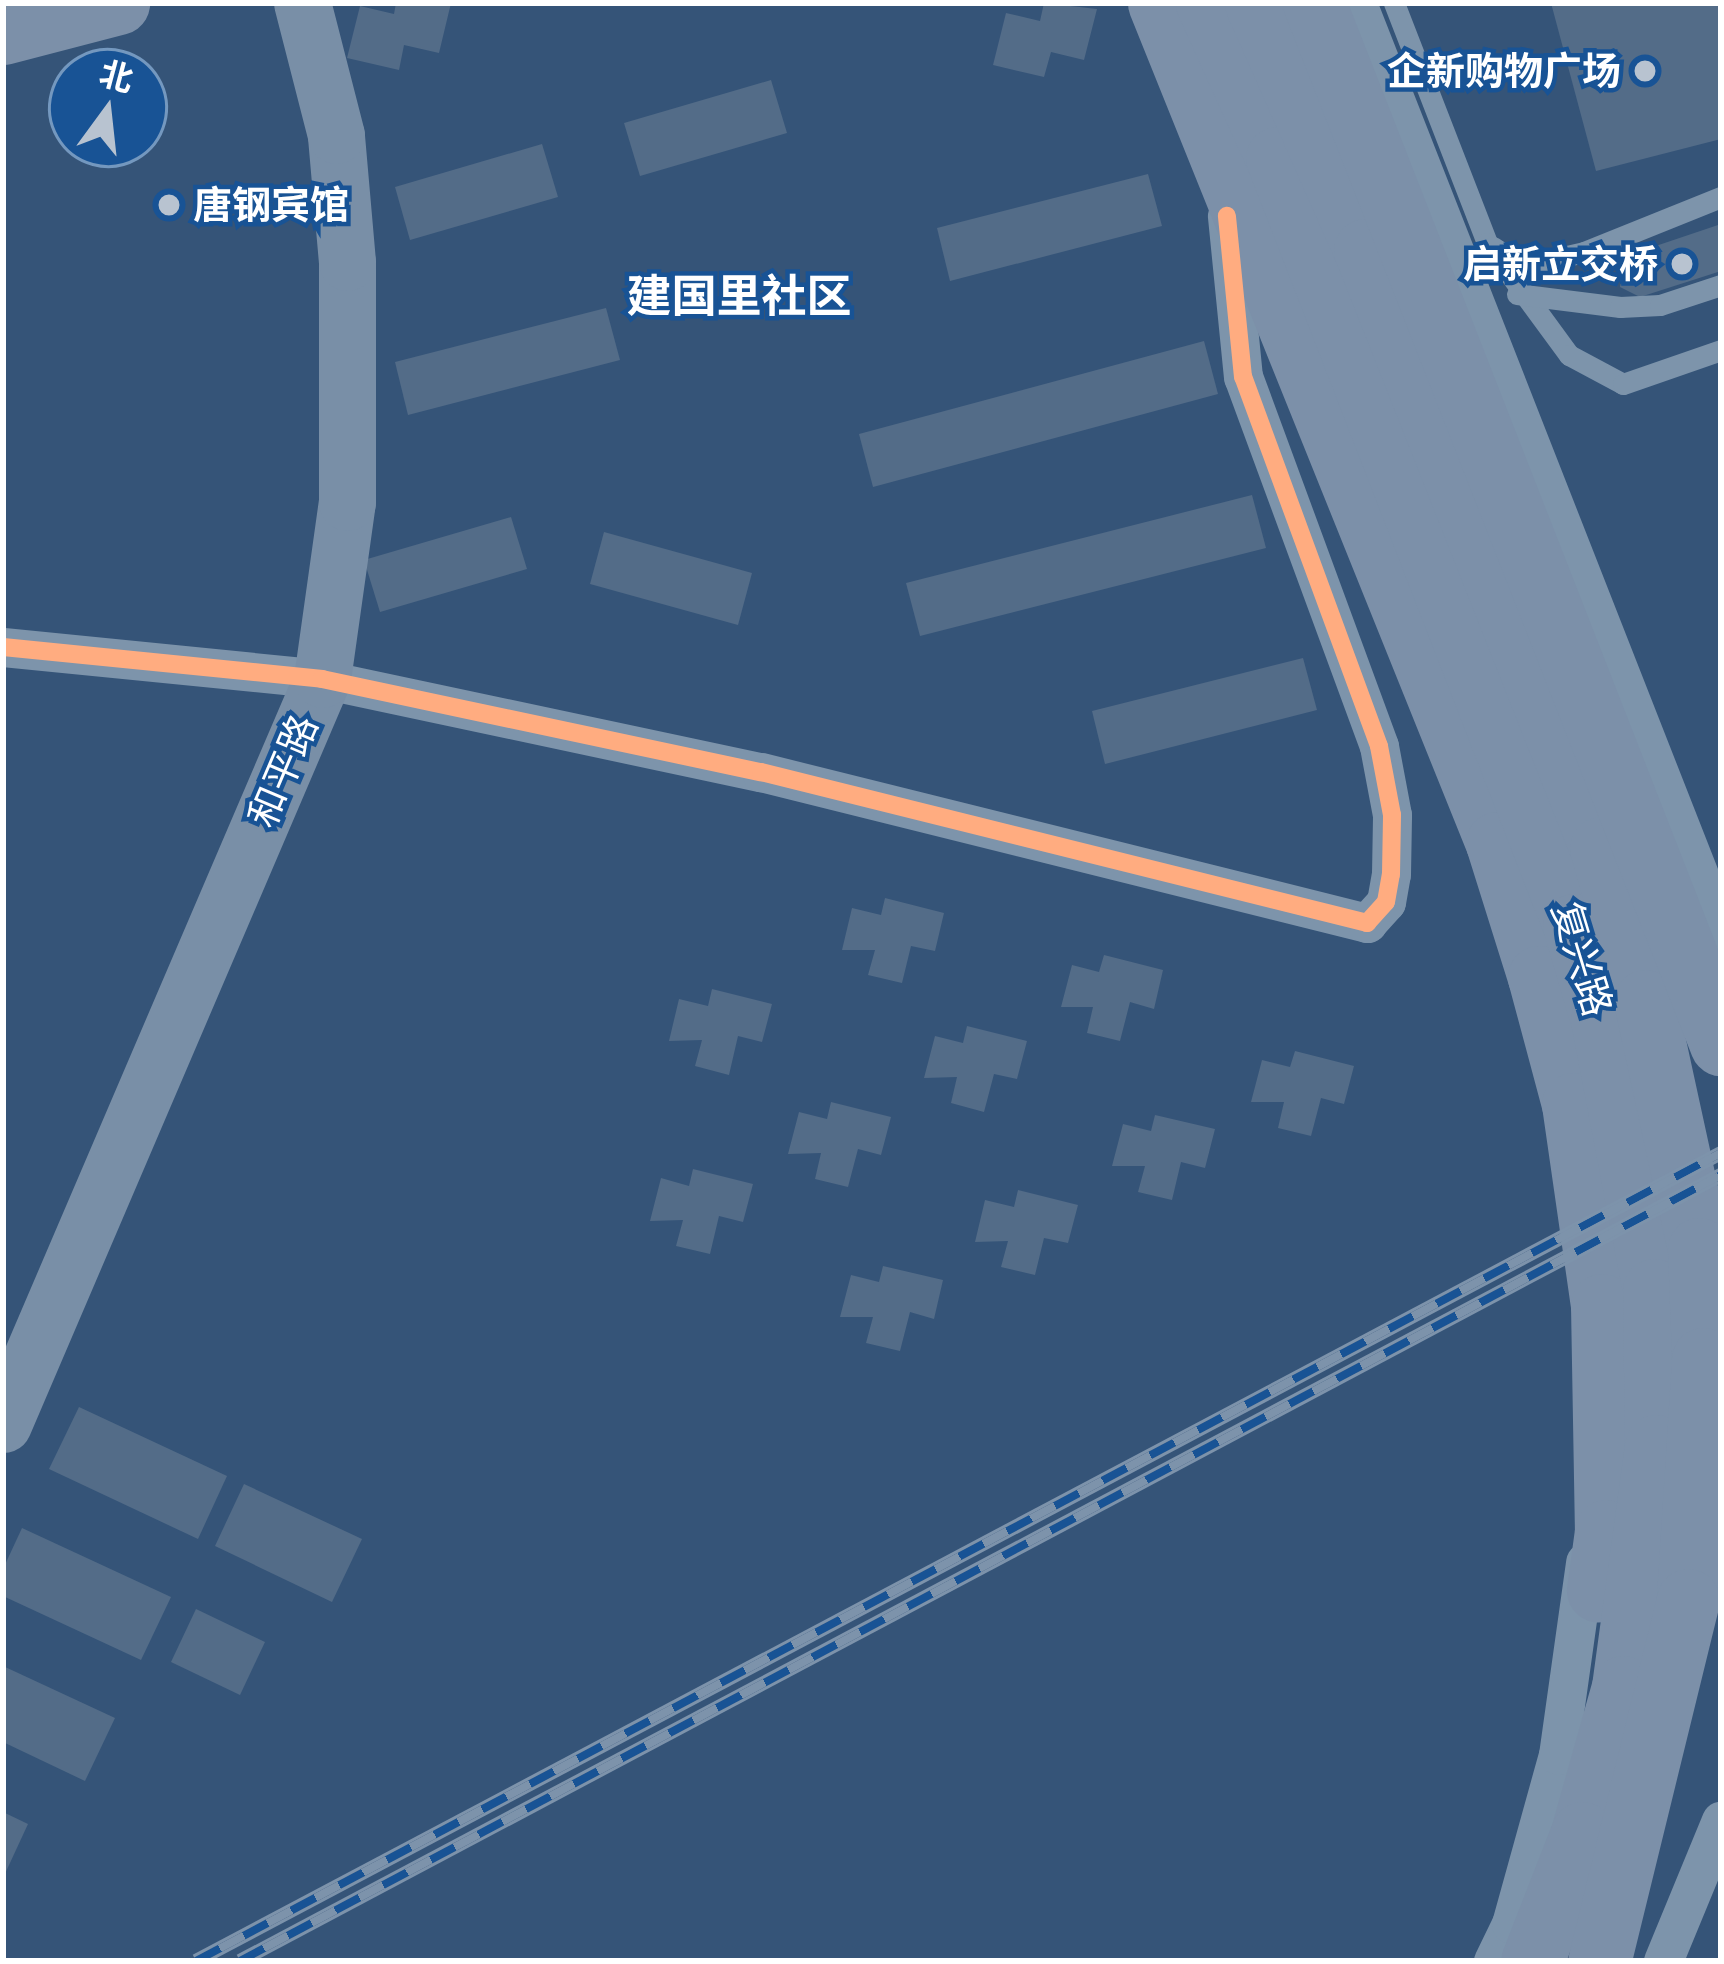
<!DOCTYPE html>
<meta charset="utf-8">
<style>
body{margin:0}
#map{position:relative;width:1724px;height:1964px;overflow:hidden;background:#355478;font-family:"IBM Plex Sans","Noto Sans SC",sans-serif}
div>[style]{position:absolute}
.building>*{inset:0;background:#536c88}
.lane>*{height:21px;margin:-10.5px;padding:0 10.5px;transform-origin:10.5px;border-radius:10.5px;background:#7d94ab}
.street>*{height:39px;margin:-19.5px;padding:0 19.5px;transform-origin:19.5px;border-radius:19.5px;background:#7d94ab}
.secondary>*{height:57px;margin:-28.5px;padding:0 28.5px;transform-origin:28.5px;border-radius:28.5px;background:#798fa7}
.primary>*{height:63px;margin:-31.5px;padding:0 31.5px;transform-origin:31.5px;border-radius:31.5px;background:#7c90a9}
.rail>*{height:14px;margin-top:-7px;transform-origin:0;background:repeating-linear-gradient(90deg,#185395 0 27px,#7d93ab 0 54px);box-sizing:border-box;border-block:3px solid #7d93ab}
.cycleway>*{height:18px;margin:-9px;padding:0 9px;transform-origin:9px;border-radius:9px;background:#ffac80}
.dots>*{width:33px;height:33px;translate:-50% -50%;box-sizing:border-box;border:6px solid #185395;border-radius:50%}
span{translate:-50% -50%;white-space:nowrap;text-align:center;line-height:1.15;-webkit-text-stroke:9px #185395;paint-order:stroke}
.poi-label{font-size:39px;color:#fff;font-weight:700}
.right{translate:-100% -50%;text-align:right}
.left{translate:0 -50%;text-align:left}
.street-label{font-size:39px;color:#fff}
.quarter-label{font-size:45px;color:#fff;font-weight:700}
.frame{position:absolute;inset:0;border:6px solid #fff;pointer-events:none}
.north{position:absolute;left:48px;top:48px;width:120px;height:120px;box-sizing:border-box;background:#185395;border:3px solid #7498bf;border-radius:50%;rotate:15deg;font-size:33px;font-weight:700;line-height:48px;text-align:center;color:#fff}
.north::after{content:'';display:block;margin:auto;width:42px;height:54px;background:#b8c3d0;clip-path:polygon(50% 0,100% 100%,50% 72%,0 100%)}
</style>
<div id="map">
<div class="building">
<i style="clip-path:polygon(396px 3px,451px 3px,439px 53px,404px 45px,399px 70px,347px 58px,360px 6px,394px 14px)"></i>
<i style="clip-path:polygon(1044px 3px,1097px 9px,1084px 60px,1051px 52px,1044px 77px,993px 65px,1006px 13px,1040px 21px)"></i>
<i style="clip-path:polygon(1551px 3px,1721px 3px,1721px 139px,1596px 171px)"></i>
<i style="clip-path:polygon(771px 80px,787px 133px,640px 176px,624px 123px)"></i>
<i style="clip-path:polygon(542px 144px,558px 197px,410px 240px,395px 187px)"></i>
<i style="clip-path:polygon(1148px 174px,1162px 226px,950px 281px,937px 228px)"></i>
<i style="clip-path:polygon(1721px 224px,1721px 271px,1640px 297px,1620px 287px,1626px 256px)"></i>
<i style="clip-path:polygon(606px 308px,620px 360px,408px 415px,395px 362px)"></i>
<i style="clip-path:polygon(1204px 341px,1218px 394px,873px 487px,859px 434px)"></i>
<i style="clip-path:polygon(1252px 495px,1266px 548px,920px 636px,906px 583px)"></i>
<i style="clip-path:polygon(511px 517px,527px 569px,380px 612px,364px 560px)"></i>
<i style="clip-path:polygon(604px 532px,752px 573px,738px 625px,590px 584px)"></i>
<i style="clip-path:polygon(1303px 658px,1317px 710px,1105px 764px,1092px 711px)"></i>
<i style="clip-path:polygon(885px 898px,944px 913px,935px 951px,911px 946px,902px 983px,868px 975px,875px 950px,842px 950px,852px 908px,881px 915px)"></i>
<i style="clip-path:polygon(1104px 955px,1163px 970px,1154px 1009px,1130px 1002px,1120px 1041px,1087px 1033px,1093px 1007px,1061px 1007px,1072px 965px,1099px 972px)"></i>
<i style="clip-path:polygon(712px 989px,772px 1004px,762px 1042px,738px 1036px,729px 1075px,695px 1066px,702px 1040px,669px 1041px,679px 999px,708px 1006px)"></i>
<i style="clip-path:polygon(967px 1026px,1027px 1041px,1017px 1079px,994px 1074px,984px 1112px,951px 1103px,957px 1077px,924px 1078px,935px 1036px,963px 1043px)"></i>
<i style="clip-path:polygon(1295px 1051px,1354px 1066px,1344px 1104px,1321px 1098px,1311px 1136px,1278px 1128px,1284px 1102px,1251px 1102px,1262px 1060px,1290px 1067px)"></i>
<i style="clip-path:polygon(831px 1102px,891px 1117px,881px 1155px,858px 1149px,848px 1187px,815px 1179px,821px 1153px,788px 1154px,799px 1112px,827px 1119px)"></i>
<i style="clip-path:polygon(1155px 1115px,1215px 1129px,1205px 1168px,1181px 1162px,1172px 1200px,1138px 1192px,1145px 1166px,1112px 1166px,1123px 1124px,1151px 1131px)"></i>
<i style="clip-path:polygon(693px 1169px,753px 1184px,743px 1222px,719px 1216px,710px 1254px,676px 1246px,683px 1220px,650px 1221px,661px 1178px,689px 1186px)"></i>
<i style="clip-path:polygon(1018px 1190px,1078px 1205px,1068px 1243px,1044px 1238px,1035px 1275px,1001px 1267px,1008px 1241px,975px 1242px,985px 1200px,1014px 1207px)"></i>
<i style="clip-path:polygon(883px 1266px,943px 1280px,934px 1319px,910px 1312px,900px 1351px,866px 1343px,873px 1317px,840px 1317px,851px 1275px,879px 1282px)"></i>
<i style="clip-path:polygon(79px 1407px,227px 1476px,198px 1539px,49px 1469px)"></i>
<i style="clip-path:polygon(244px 1484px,362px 1539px,332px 1602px,215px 1546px)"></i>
<i style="clip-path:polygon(22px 1528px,171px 1597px,141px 1660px,3px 1596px,3px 1569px)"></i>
<i style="clip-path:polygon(196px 1609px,265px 1642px,240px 1695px,171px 1662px)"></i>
<i style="clip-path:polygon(3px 1666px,115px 1718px,85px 1781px,3px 1742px)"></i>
<i style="clip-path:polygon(3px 1812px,28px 1824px,3px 1878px)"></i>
</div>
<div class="lane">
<i style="left:1394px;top:3px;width:257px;rotate:68.8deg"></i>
<i style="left:1487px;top:243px;width:139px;rotate:53.8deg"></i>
<i style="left:1569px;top:355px;width:61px;rotate:28.2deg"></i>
<i style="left:1623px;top:384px;width:104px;rotate:-19.1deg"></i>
<i style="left:1493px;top:247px;width:35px;rotate:33deg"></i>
<i style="left:1522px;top:266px;width:64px;rotate:-12.7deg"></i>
<i style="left:1584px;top:252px;width:148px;rotate:-21.9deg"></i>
<i style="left:1517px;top:294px;width:104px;rotate:7.2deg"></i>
<i style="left:1620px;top:307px;width:40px;rotate:-2.9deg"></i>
<i style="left:1660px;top:305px;width:64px;rotate:-18.2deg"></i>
</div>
<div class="street">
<i style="left:1357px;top:3px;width:997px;rotate:68.58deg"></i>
<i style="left:3px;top:647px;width:321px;rotate:5.7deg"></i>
<i style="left:322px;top:679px;width:449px;rotate:12deg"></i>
<i style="left:761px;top:772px;width:625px;rotate:13.99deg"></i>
<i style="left:1367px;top:923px;width:28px;rotate:-48deg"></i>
<i style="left:1386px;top:902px;width:28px;rotate:-80deg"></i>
<i style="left:1391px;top:874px;width:59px;rotate:-89deg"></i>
<i style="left:1392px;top:815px;width:70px;rotate:-100.7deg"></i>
<i style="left:1379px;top:746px;width:393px;rotate:-110.2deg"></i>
<i style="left:1243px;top:377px;width:162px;rotate:-95.7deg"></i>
<i style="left:1493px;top:1961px;width:41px;rotate:-64.1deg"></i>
<i style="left:1511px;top:1924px;width:175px;rotate:-74.5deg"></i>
<i style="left:1558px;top:1755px;width:195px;rotate:-82deg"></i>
<i style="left:1663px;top:1961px;width:152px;rotate:-67.6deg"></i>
</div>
<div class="secondary">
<i style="left:3px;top:1424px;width:810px;rotate:-66.82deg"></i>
<i style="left:322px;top:679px;width:179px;rotate:-82deg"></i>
<i style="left:347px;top:502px;width:240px;rotate:-90deg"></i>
<i style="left:347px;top:262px;width:127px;rotate:-95deg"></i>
<i style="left:336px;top:135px;width:136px;rotate:-104.4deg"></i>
</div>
<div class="primary">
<i style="left:1159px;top:3px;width:905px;rotate:68.08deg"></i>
<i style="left:1497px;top:843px;width:140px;rotate:72.6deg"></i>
<i style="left:1539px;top:977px;width:131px;rotate:75deg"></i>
<i style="left:1573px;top:1104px;width:203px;rotate:81.8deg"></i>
<i style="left:1602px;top:1305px;width:226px;rotate:89deg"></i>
<i style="left:1606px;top:1531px;width:60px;rotate:97.7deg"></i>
<i style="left:1207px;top:3px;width:170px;rotate:65.7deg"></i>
<i style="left:1277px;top:158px;width:822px;rotate:68.83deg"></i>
<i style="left:1574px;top:925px;width:99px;rotate:73.6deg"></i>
<i style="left:1602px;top:1020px;width:275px;rotate:79.1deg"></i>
<i style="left:1654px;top:1290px;width:156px;rotate:89.3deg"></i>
<i style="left:1656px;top:1446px;width:243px;rotate:97.8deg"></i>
<i style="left:1623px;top:1687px;width:152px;rotate:105.7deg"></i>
<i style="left:1582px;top:1833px;width:137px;rotate:111.3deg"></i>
<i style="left:1256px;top:3px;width:270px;rotate:66.2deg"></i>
<i style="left:1365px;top:250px;width:643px;rotate:68.46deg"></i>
<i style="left:1601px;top:848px;width:159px;rotate:74deg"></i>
<i style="left:1645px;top:1001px;width:254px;rotate:77.7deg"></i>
<i style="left:1699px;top:1249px;width:110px;rotate:87.9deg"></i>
<i style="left:1703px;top:1359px;width:241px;rotate:93.6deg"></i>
<i style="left:1688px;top:1600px;width:372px;rotate:103.8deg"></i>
<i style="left:1314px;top:3px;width:1118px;rotate:68.65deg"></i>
<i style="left:3px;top:33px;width:119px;rotate:-14.6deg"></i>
</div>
<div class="rail">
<i style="left:196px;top:1961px;width:1726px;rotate:-27.92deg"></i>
<i style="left:240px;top:1961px;width:1677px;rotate:-27.96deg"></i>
</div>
<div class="cycleway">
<i style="left:3px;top:647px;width:321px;rotate:5.7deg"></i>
<i style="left:322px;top:679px;width:449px;rotate:12deg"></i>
<i style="left:761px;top:772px;width:625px;rotate:13.99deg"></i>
<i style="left:1367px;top:923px;width:28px;rotate:-48deg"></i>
<i style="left:1386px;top:902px;width:28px;rotate:-80deg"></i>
<i style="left:1391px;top:874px;width:59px;rotate:-89deg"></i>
<i style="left:1392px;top:815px;width:70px;rotate:-100.7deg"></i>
<i style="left:1379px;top:746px;width:393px;rotate:-110.2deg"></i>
<i style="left:1243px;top:377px;width:162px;rotate:-95.7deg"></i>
</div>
<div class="dots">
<i style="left:1645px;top:71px;background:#b8c3d0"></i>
<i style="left:169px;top:205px;background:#b8c3d0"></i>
<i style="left:1682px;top:264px;background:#b8c3d0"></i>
</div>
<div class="poi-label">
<span class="right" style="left:1621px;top:71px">企新购物广场</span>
<span class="left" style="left:193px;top:205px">唐钢宾馆</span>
<span class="right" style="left:1658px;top:264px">启新立交桥</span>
</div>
<div class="street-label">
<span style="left:283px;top:771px;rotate:-67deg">和平路</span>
<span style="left:1582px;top:959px;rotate:73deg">复兴路</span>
</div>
<div class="quarter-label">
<span style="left:739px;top:296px">建国里社区</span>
</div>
<div class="frame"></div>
<div class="north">北</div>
</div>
